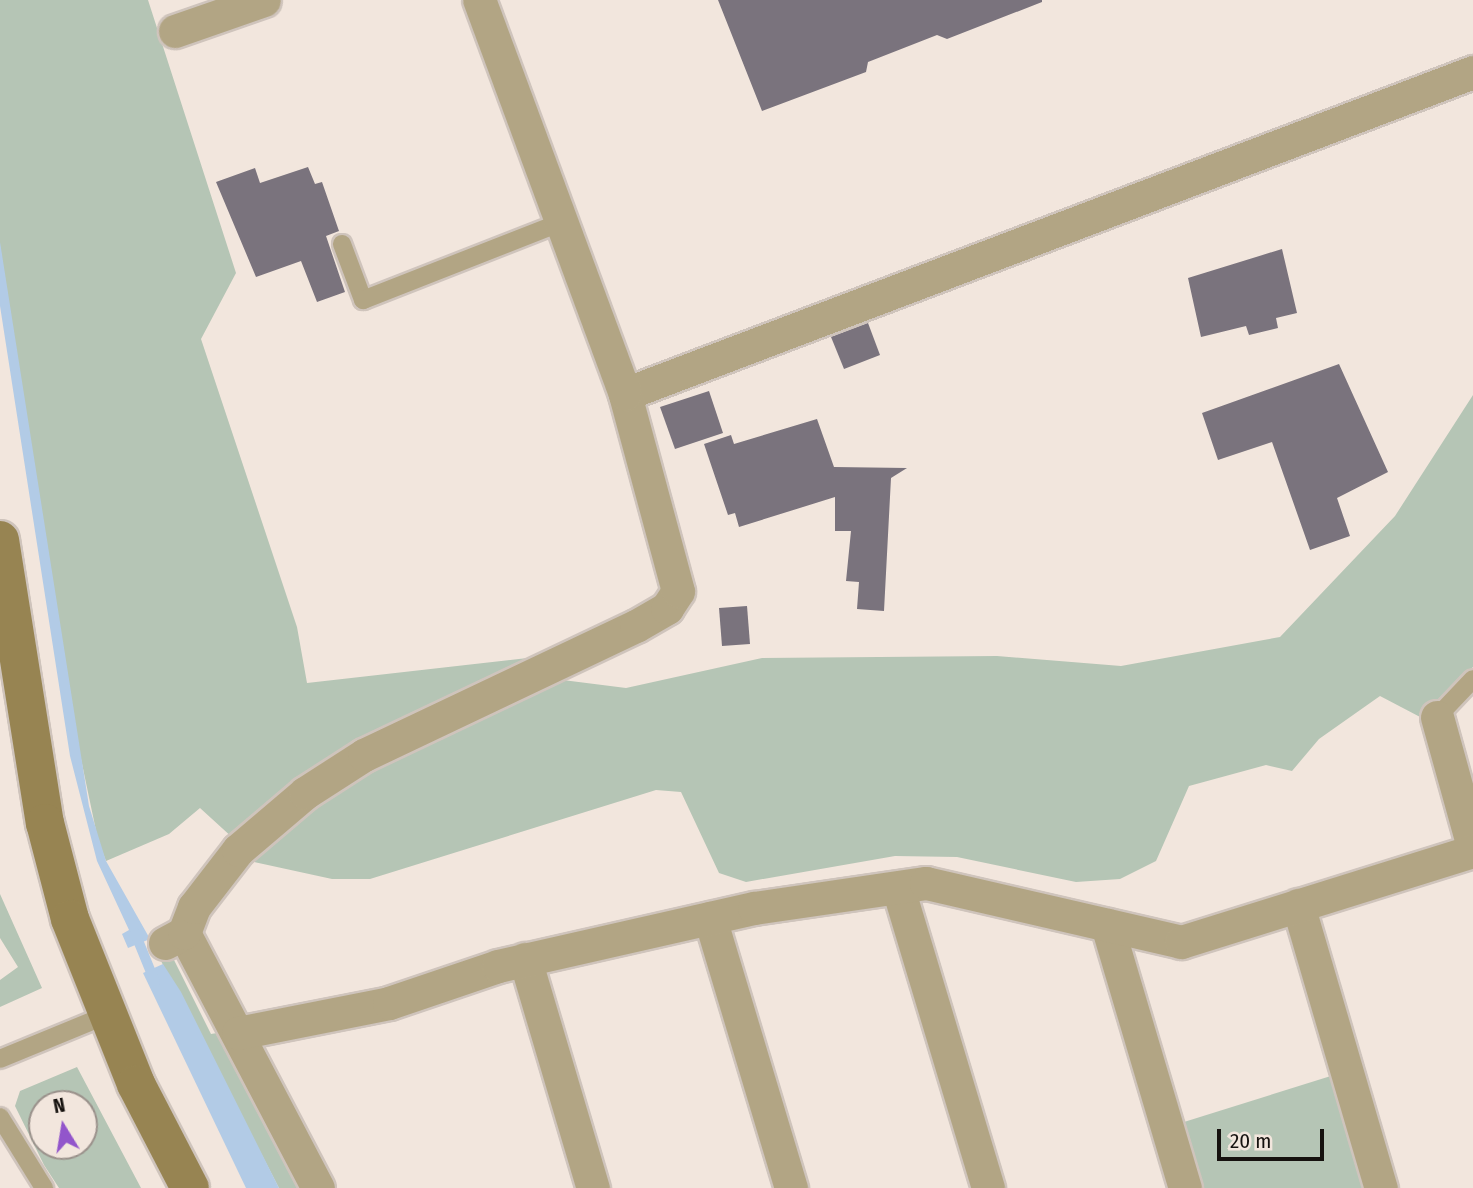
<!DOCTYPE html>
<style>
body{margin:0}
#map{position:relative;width:1473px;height:1188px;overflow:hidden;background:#f2e6dd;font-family:"Fira Sans Condensed",sans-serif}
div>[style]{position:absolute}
.green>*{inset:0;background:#b5c5b5}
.water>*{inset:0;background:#b2cbe6}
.stream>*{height:10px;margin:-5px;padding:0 5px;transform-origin:5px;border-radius:5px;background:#b2cbe6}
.building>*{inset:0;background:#7a737d}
.roads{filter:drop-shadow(2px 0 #cfc4bc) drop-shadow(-2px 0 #cfc4bc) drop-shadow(0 2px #cfc4bc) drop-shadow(0 -2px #cfc4bc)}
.lane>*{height:18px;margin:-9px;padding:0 9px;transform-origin:9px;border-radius:9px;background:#b2a584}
.street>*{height:33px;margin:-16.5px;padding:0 16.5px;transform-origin:16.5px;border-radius:16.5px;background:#b2a584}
.secondary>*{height:38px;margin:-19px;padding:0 19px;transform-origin:19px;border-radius:19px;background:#978452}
span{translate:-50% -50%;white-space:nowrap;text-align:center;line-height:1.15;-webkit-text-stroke:6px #f2e6dd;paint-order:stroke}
.north{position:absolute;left:28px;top:1090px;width:70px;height:70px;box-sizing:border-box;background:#f2e6dd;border:2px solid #9a918b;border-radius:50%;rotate:349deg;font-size:19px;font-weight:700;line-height:28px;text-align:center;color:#16120f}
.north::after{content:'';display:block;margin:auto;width:24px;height:32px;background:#9255cb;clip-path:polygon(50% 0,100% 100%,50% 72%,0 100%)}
.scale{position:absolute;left:1217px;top:1129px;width:107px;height:32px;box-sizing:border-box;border:4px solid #16120f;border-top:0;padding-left:9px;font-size:21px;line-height:24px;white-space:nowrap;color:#16120f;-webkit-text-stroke:5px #f2e6dd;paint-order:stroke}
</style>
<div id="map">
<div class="green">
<i style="clip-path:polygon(0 0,148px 0,236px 273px,201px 339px,297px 627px,307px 683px,545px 656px,234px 839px,200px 808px,169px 834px,106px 861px,98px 840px,64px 678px,0 246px)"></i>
<i style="clip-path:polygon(1473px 395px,1473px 667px,1422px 718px,1380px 696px,1319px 739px,1292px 771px,1266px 765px,1189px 786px,1156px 861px,1120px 879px,1076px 882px,957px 857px,895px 856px,746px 882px,719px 873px,681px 792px,656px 790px,370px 879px,332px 879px,250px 861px,328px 792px,539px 677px,626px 688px,762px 658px,997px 656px,1121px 666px,1280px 637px,1395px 516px)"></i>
<i style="clip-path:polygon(0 894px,42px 988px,0 1007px,0 980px,18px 967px,0 938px)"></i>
<i style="clip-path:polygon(171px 954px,211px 1034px,217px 1033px,298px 1188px,279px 1188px,161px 961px)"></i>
<i style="clip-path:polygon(evenodd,77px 1067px,141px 1188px,59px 1188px,44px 1165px,15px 1106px,20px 1091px,77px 1067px,42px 1104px,84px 1104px,84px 1146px,42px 1146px,42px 1104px)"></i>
<i style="clip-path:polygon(1334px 1075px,1366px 1188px,1203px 1188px,1184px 1122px)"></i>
</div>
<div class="water">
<i style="clip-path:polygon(0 242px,89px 806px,106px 861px,150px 939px,128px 948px,122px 934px,129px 930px,97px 861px,70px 756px,0 306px)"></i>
<i style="clip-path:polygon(163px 964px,181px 992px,279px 1188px,246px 1188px,143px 973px)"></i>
</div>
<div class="stream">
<i style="left:135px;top:933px;width:53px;rotate:67.8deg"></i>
</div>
<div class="building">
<i style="clip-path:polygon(718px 0,1042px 0,1042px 2px,947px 39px,937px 35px,868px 62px,866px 72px,762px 111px)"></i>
<i style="clip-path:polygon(308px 167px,315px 184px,322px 182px,339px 231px,326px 236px,345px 292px,317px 302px,301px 261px,256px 277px,216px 182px,255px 168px,260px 183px)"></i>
<i style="clip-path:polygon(1282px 249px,1297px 313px,1276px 318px,1278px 328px,1249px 335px,1246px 326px,1201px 337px,1188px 278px)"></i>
<i style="clip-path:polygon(868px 323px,880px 355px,844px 369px,831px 337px)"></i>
<i style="clip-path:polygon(1339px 364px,1388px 472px,1337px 498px,1350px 536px,1310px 550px,1272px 442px,1218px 460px,1202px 413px)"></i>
<i style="clip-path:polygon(709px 391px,723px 433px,675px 449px,660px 407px)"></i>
<i style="clip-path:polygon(817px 419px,834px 467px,907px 468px,891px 478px,884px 611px,857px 609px,859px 582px,846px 581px,851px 531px,835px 531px,835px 497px,739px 527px,735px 513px,728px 515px,704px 444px,731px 435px,734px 444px)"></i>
<i style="clip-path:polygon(747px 606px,750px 644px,722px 646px,719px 608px)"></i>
</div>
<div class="roads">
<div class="lane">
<i style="left:342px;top:244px;width:60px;rotate:69.4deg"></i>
<i style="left:363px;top:300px;width:214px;rotate:-21.4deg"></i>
<i style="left:1437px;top:717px;width:52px;rotate:-46.5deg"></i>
<i style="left:0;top:1059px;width:116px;rotate:-22.4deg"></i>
<i style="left:0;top:1117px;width:84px;rotate:58.2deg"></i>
</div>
<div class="street">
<i style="left:175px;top:31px;width:94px;rotate:-19.2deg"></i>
<i style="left:625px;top:394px;width:907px;rotate:-20.79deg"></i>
<i style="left:1437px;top:717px;width:135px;rotate:74.5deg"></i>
<i style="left:898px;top:888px;width:313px;rotate:73.3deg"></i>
<i style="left:1298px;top:905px;width:295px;rotate:73.7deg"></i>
<i style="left:710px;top:918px;width:282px;rotate:73.3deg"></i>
<i style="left:1107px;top:925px;width:274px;rotate:73.5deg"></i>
<i style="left:184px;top:933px;width:288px;rotate:62.3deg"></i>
<i style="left:165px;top:943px;width:21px;rotate:-28deg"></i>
<i style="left:184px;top:933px;width:28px;rotate:-69deg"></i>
<i style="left:194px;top:907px;width:72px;rotate:-52.3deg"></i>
<i style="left:238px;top:850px;width:88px;rotate:-40.4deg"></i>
<i style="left:305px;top:793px;width:70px;rotate:-32.8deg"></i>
<i style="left:364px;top:755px;width:301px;rotate:-25.4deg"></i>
<i style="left:636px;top:626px;width:36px;rotate:-30deg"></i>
<i style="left:667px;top:608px;width:20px;rotate:-57deg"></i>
<i style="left:678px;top:591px;width:204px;rotate:-105.1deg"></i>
<i style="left:625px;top:394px;width:420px;rotate:-110.3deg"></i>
<i style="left:525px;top:959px;width:239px;rotate:73.5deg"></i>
<i style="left:238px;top:1033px;width:154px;rotate:-11.2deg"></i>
<i style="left:389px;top:1003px;width:115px;rotate:-18.7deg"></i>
<i style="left:498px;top:966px;width:262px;rotate:-12.8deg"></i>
<i style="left:754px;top:908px;width:174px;rotate:-8.3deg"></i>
<i style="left:926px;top:883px;width:262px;rotate:13deg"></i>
<i style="left:1181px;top:942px;width:306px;rotate:-17.3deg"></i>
</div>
<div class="secondary">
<i style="left:0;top:540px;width:287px;rotate:81deg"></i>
<i style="left:45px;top:823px;width:99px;rotate:75.4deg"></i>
<i style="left:70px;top:919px;width:178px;rotate:68.2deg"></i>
<i style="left:136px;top:1084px;width:117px;rotate:62.6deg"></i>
</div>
</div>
<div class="north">N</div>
<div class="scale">20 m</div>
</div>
